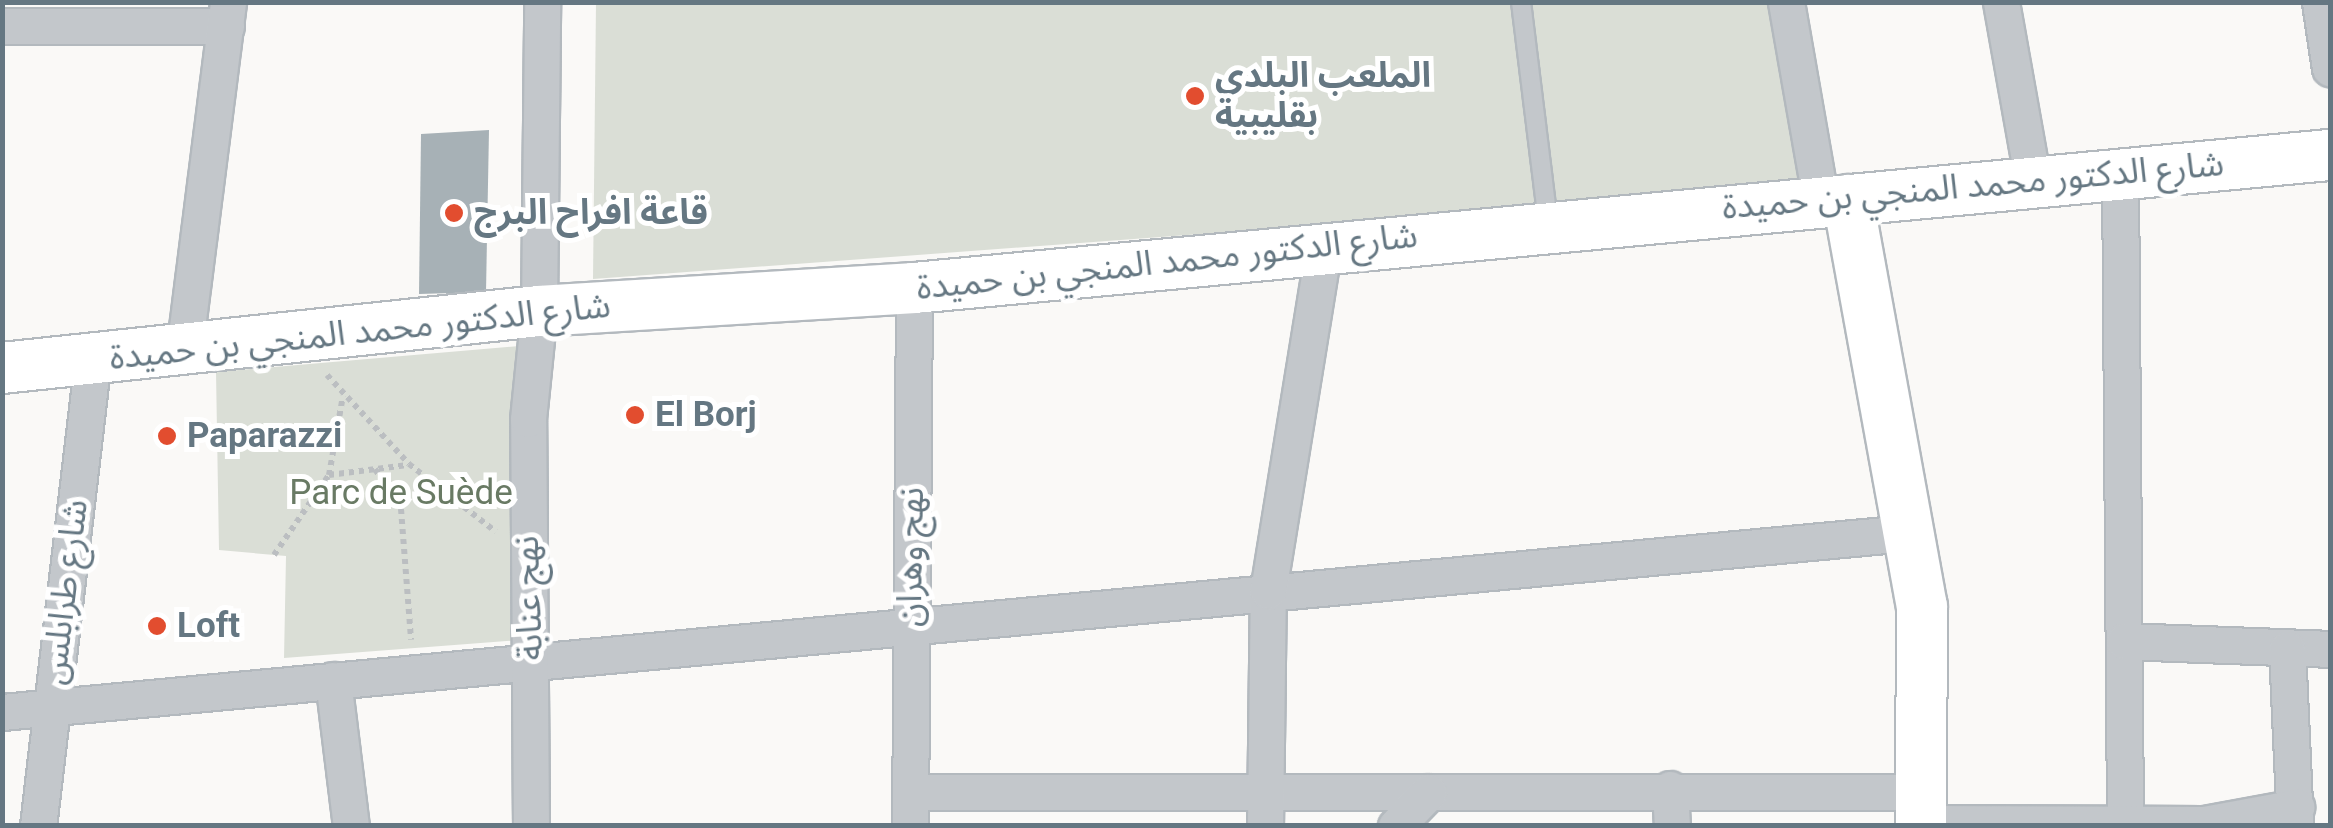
<!DOCTYPE html>
<meta charset="utf-8">
<style>
body{margin:0}
#map{position:relative;width:2333px;height:828px;overflow:hidden;background:#faf9f7;font-family:Roboto,"Noto Sans Arabic",sans-serif}
div>[style]{position:absolute}
.green>*{inset:0;background:#daded6}
.building>*{inset:0;background:#a7b1b6}
.path>*{height:6px;margin-top:-3px;transform-origin:0;background:repeating-linear-gradient(90deg,#bbbec1 0 5px,transparent 0 10px)}
.roads{filter:drop-shadow(2px 0 #b3b9be) drop-shadow(-2px 0 #b3b9be) drop-shadow(0 2px #b3b9be) drop-shadow(0 -2px #b3b9be)}
.lane>*{height:18px;margin:-9px;padding:0 9px;transform-origin:9px;border-radius:9px;background:#c3c7cb}
.street>*{height:35px;margin:-17.5px;padding:0 17.5px;transform-origin:17.5px;border-radius:17.5px;background:#c3c7cb}
.secondary>*{height:50px;margin:-25px;padding:0 25px;transform-origin:25px;border-radius:25px;background:#fff}
.dots>*{width:28px;height:28px;translate:-50% -50%;box-sizing:border-box;border:5px solid #fff;border-radius:50%}
span{translate:-50% -50%;white-space:nowrap;text-align:center;line-height:1.15;-webkit-text-stroke:10px #fff;paint-order:stroke}
.poi-label{font-size:35px;color:#657782;font-weight:700}
.left{translate:0 -50%;text-align:left}
.street-label{font-size:35px;color:#657782}
.park-label{font-size:35px;color:#697a64}
.frame{position:absolute;inset:0;border:5px solid #657782;pointer-events:none}
</style>
<div id="map">
<div class="green">
<i style="clip-path:polygon(596px 3px,1780px 3px,1810px 189px,593px 279px)"></i>
<i style="clip-path:polygon(531px 345px,534px 639px,284px 658px,286px 556px,219px 550px,216px 372px)"></i>
</div>
<div class="building">
<i style="clip-path:polygon(489px 130px,486px 292px,419px 294px,421px 134px)"></i>
</div>
<div class="path">
<i style="left:327px;top:375px;width:121px;rotate:47.3deg"></i>
<i style="left:409px;top:464px;width:110px;rotate:38deg"></i>
<i style="left:375px;top:469px;width:48px;rotate:57deg"></i>
<i style="left:401px;top:509px;width:131px;rotate:85.6deg"></i>
<i style="left:329px;top:475px;width:79px;rotate:-7.3deg"></i>
<i style="left:274px;top:555px;width:97px;rotate:-55.5deg"></i>
<i style="left:329px;top:475px;width:80px;rotate:-80deg"></i>
</div>
<div class="roads">
<div class="lane">
<i style="left:1521px;top:2px;width:223px;rotate:83deg"></i>
</div>
<div class="street">
<i style="left:1786px;top:2px;width:203px;rotate:80.1deg"></i>
<i style="left:2001px;top:2px;width:182px;rotate:79.9deg"></i>
<i style="left:2320px;top:2px;width:67px;rotate:81.4deg"></i>
<i style="left:2px;top:26px;width:224px"></i>
<i style="left:2120px;top:171px;width:654px;rotate:89.56deg"></i>
<i style="left:184px;top:351px;width:352px;rotate:-82.8deg"></i>
<i style="left:2124px;top:641px;width:206px;rotate:2.2deg"></i>
<i style="left:2287px;top:649px;width:177px;rotate:87.4deg"></i>
<i style="left:333px;top:680px;width:147px;rotate:83deg"></i>
<i style="left:2px;top:712px;width:1914px;rotate:-5.37deg"></i>
<i style="left:1670px;top:789px;width:37px;rotate:87deg"></i>
<i style="left:910px;top:792px;width:1011px"></i>
<i style="left:1921px;top:823px;width:283px;rotate:0.2deg"></i>
<i style="left:2204px;top:824px;width:94px;rotate:-10.5deg"></i>
<i style="left:38px;top:826px;width:471px;rotate:-83.3deg"></i>
<i style="left:531px;top:826px;width:407px;rotate:-90.4deg"></i>
<i style="left:528px;top:419px;width:109px;rotate:-84.2deg"></i>
<i style="left:539px;top:311px;width:309px;rotate:-89.4deg"></i>
<i style="left:910px;top:826px;width:538px;rotate:-89.57deg"></i>
<i style="left:1265px;top:826px;width:235px;rotate:-89.3deg"></i>
<i style="left:1268px;top:591px;width:349px;rotate:-80.8deg"></i>
<i style="left:1396px;top:826px;width:47px;rotate:-45.9deg"></i>
</div>
<div class="secondary">
<i style="left:1848px;top:200px;width:413px;rotate:79.7deg"></i>
<i style="left:1922px;top:606px;width:220px;rotate:90.3deg"></i>
<i style="left:2px;top:368px;width:540px;rotate:-6.06deg"></i>
<i style="left:539px;top:311px;width:376px;rotate:-3.5deg"></i>
<i style="left:914px;top:288px;width:1422px;rotate:-5.37deg"></i>
</div>
</div>
<div class="dots">
<i style="left:1195px;top:96px;background:#e24d2f"></i>
<i style="left:454px;top:213px;background:#e24d2f"></i>
<i style="left:635px;top:415px;background:#e24d2f"></i>
<i style="left:167px;top:436px;background:#e24d2f"></i>
<i style="left:157px;top:626px;background:#e24d2f"></i>
</div>
<div class="poi-label">
<span class="left" style="left:1215px;top:96px">الملعب البلدي<br>بقليبية</span>
<span class="left" style="left:474px;top:213px">قاعة افراح البرج</span>
<span class="left" style="left:655px;top:415px">El Borj</span>
<span class="left" style="left:187px;top:436px">Paparazzi</span>
<span class="left" style="left:177px;top:626px">Loft</span>
</div>
<div class="street-label">
<span style="left:1973px;top:186px;rotate:-5deg">شارع الدكتور محمد المنجي بن حميدة</span>
<span style="left:1167px;top:262px;rotate:-6deg">شارع الدكتور محمد المنجي بن حميدة</span>
<span style="left:360px;top:332px;rotate:-6deg">شارع الدكتور محمد المنجي بن حميدة</span>
<span style="left:911px;top:557px;rotate:-89deg">نهج وهران</span>
<span style="left:65px;top:592px;rotate:-83deg">شارع طرابلس</span>
<span style="left:529px;top:598px;rotate:-92deg">نهج عنابة</span>
</div>
<div class="park-label">
<span style="left:401px;top:493px">Parc de Suède</span>
</div>
<div class="frame"></div>
</div>
